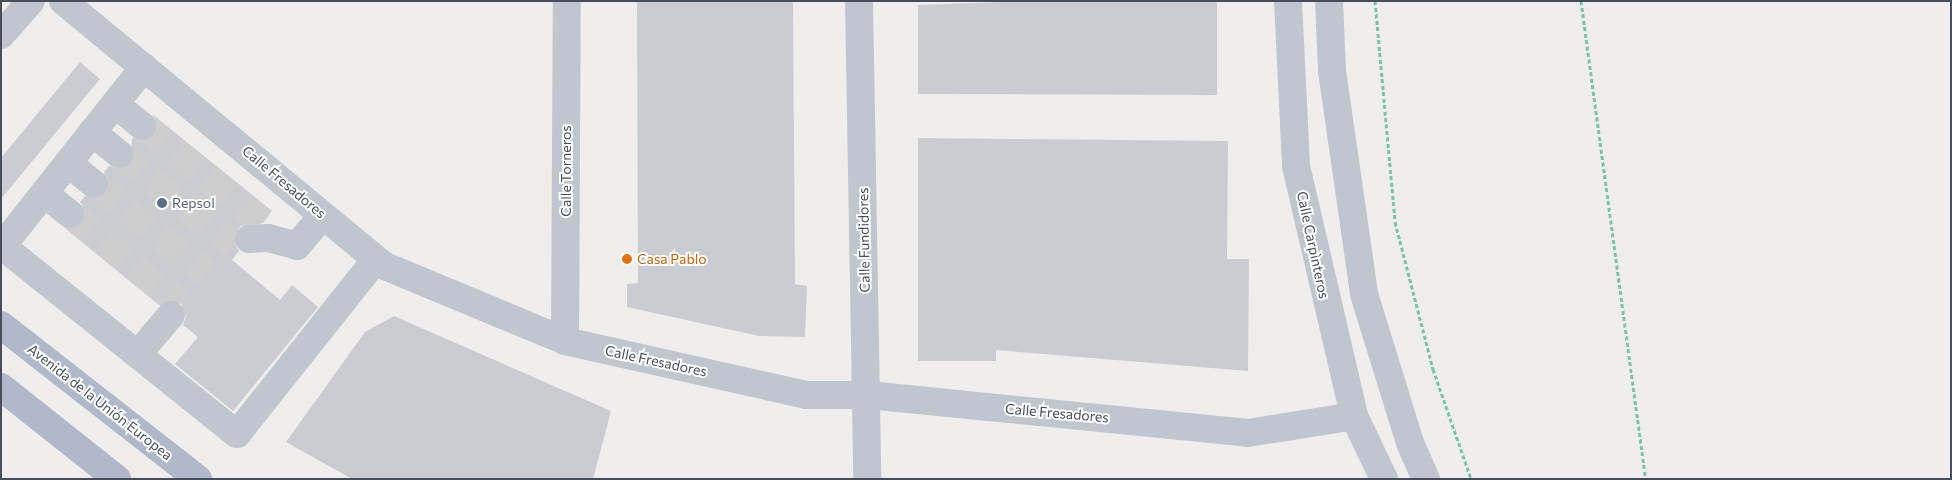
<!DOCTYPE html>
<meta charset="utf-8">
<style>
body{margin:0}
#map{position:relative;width:1952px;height:480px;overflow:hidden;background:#f0eeed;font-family:Commissioner,sans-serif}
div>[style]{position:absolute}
.building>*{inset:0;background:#cbccd2}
.minor-tunnel>*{height:28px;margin-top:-14px;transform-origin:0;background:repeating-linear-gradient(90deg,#cececf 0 28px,transparent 0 42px)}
.path>*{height:3px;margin-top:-1.5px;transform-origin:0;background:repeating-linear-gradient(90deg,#7ac5aa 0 4px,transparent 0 6.5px)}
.minor>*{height:28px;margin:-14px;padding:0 14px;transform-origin:14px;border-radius:14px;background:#bfc6ce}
.major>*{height:28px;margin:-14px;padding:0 14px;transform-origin:14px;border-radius:14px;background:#afb9ca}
.dots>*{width:14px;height:14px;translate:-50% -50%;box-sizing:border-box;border:2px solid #fff;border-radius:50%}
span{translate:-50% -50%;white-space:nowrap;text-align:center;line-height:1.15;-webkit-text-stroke:4px #fff;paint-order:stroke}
.street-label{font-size:14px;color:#474e59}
.service-label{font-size:14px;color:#4e5e75}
.left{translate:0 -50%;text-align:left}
.food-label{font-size:14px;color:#c56008}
.frame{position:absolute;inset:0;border:2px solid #474e59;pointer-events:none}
</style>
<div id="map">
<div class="building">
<i style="clip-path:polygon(637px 1px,793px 1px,795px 284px,807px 286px,805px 337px,759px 336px,627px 307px,627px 284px,638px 283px)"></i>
<i style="clip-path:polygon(1030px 1px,1217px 1px,1217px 95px,918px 94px,918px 5px)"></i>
<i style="clip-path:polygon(80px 62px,100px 79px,1px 199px,1px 158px)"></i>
<i style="clip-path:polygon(152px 114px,272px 211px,263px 223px,241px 226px,235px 232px,233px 240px,239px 251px,232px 260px,280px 300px,292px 285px,318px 307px,233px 411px,175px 364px,198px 337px,183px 325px,186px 317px,181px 303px,173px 300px,159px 305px,66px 229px,82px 223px,85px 209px,80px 202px,85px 196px,99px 199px,106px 193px,109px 186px,104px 172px,109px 166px,124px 169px,131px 163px,132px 138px,147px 141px,154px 135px,157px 121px)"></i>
<i style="clip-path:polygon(918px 138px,1228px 141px,1227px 259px,1249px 259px,1248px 371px,996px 350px,996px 361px,918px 361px)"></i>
<i style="clip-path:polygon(394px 316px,611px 411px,593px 479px,352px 479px,286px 442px,365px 332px)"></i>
</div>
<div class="minor-tunnel">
<i style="left:142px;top:126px;width:154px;rotate:38.9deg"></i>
<i style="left:119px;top:154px;width:147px;rotate:38.1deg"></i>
<i style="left:94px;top:184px;width:144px;rotate:38.2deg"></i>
<i style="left:70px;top:214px;width:142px;rotate:39.3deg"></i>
</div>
<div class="path">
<i style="left:1375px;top:1px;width:222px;rotate:84.8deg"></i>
<i style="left:1395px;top:222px;width:152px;rotate:75.5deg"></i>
<i style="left:1433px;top:369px;width:116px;rotate:70.9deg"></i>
<i style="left:1581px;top:1px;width:482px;rotate:82.3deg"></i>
</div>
<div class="minor">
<i style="left:63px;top:1px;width:417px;rotate:39.5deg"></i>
<i style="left:385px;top:266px;width:195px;rotate:22.6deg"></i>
<i style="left:565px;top:341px;width:247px;rotate:12.6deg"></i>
<i style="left:806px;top:395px;width:62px"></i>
<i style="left:868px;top:395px;width:382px;rotate:5.7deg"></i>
<i style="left:1248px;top:433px;width:107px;rotate:-9.1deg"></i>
<i style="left:859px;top:1px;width:478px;rotate:89deg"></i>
<i style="left:1288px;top:1px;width:165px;rotate:87.2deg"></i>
<i style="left:1296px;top:166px;width:257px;rotate:76.9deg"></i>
<i style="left:1354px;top:416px;width:70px;rotate:64.5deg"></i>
<i style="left:1329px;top:1px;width:70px;rotate:87.5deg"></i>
<i style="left:1332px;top:71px;width:225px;rotate:81.8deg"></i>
<i style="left:1364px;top:294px;width:156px;rotate:72.8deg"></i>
<i style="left:1410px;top:443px;width:39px;rotate:66deg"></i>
<i style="left:1px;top:35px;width:45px;rotate:-48.6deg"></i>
<i style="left:144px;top:67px;width:228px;rotate:128.4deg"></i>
<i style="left:2px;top:246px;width:301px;rotate:38.7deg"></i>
<i style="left:237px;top:434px;width:223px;rotate:-51.5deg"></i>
<i style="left:115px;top:104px;width:35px;rotate:39deg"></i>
<i style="left:92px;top:132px;width:35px;rotate:39deg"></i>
<i style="left:68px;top:163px;width:33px;rotate:39deg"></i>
<i style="left:44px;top:193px;width:33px;rotate:39deg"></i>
<i style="left:249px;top:239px;width:19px;rotate:-3deg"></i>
<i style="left:268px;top:238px;width:30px;rotate:15deg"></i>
<i style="left:297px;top:246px;width:40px;rotate:-50deg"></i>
<i style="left:565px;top:341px;width:340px;rotate:-89.7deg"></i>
<i style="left:138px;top:354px;width:51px;rotate:-49.8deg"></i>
</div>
<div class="major">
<i style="left:1px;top:325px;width:250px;rotate:38deg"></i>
<i style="left:1px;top:387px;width:148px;rotate:38.4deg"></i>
</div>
<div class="dots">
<i style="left:162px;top:203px;background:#5c6f8a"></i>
<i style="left:627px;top:259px;background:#e8710a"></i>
</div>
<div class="street-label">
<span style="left:566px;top:171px;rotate:-90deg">Calle Torneros</span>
<span style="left:284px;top:182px;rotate:40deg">Calle Fresadores</span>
<span style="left:864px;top:240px;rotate:-91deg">Calle Fundidores</span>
<span style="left:1313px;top:245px;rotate:78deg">Calle Carpìnteros</span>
<span style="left:656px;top:361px;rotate:12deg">Calle Fresadores</span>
<span style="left:100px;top:402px;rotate:38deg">Avenida de la Unión Europea</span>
<span style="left:1057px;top:413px;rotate:5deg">Calle Fresadores</span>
</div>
<div class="service-label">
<span class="left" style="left:172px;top:203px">Repsol</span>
</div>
<div class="food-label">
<span class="left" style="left:637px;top:259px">Casa Pablo</span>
</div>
<div class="frame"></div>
</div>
